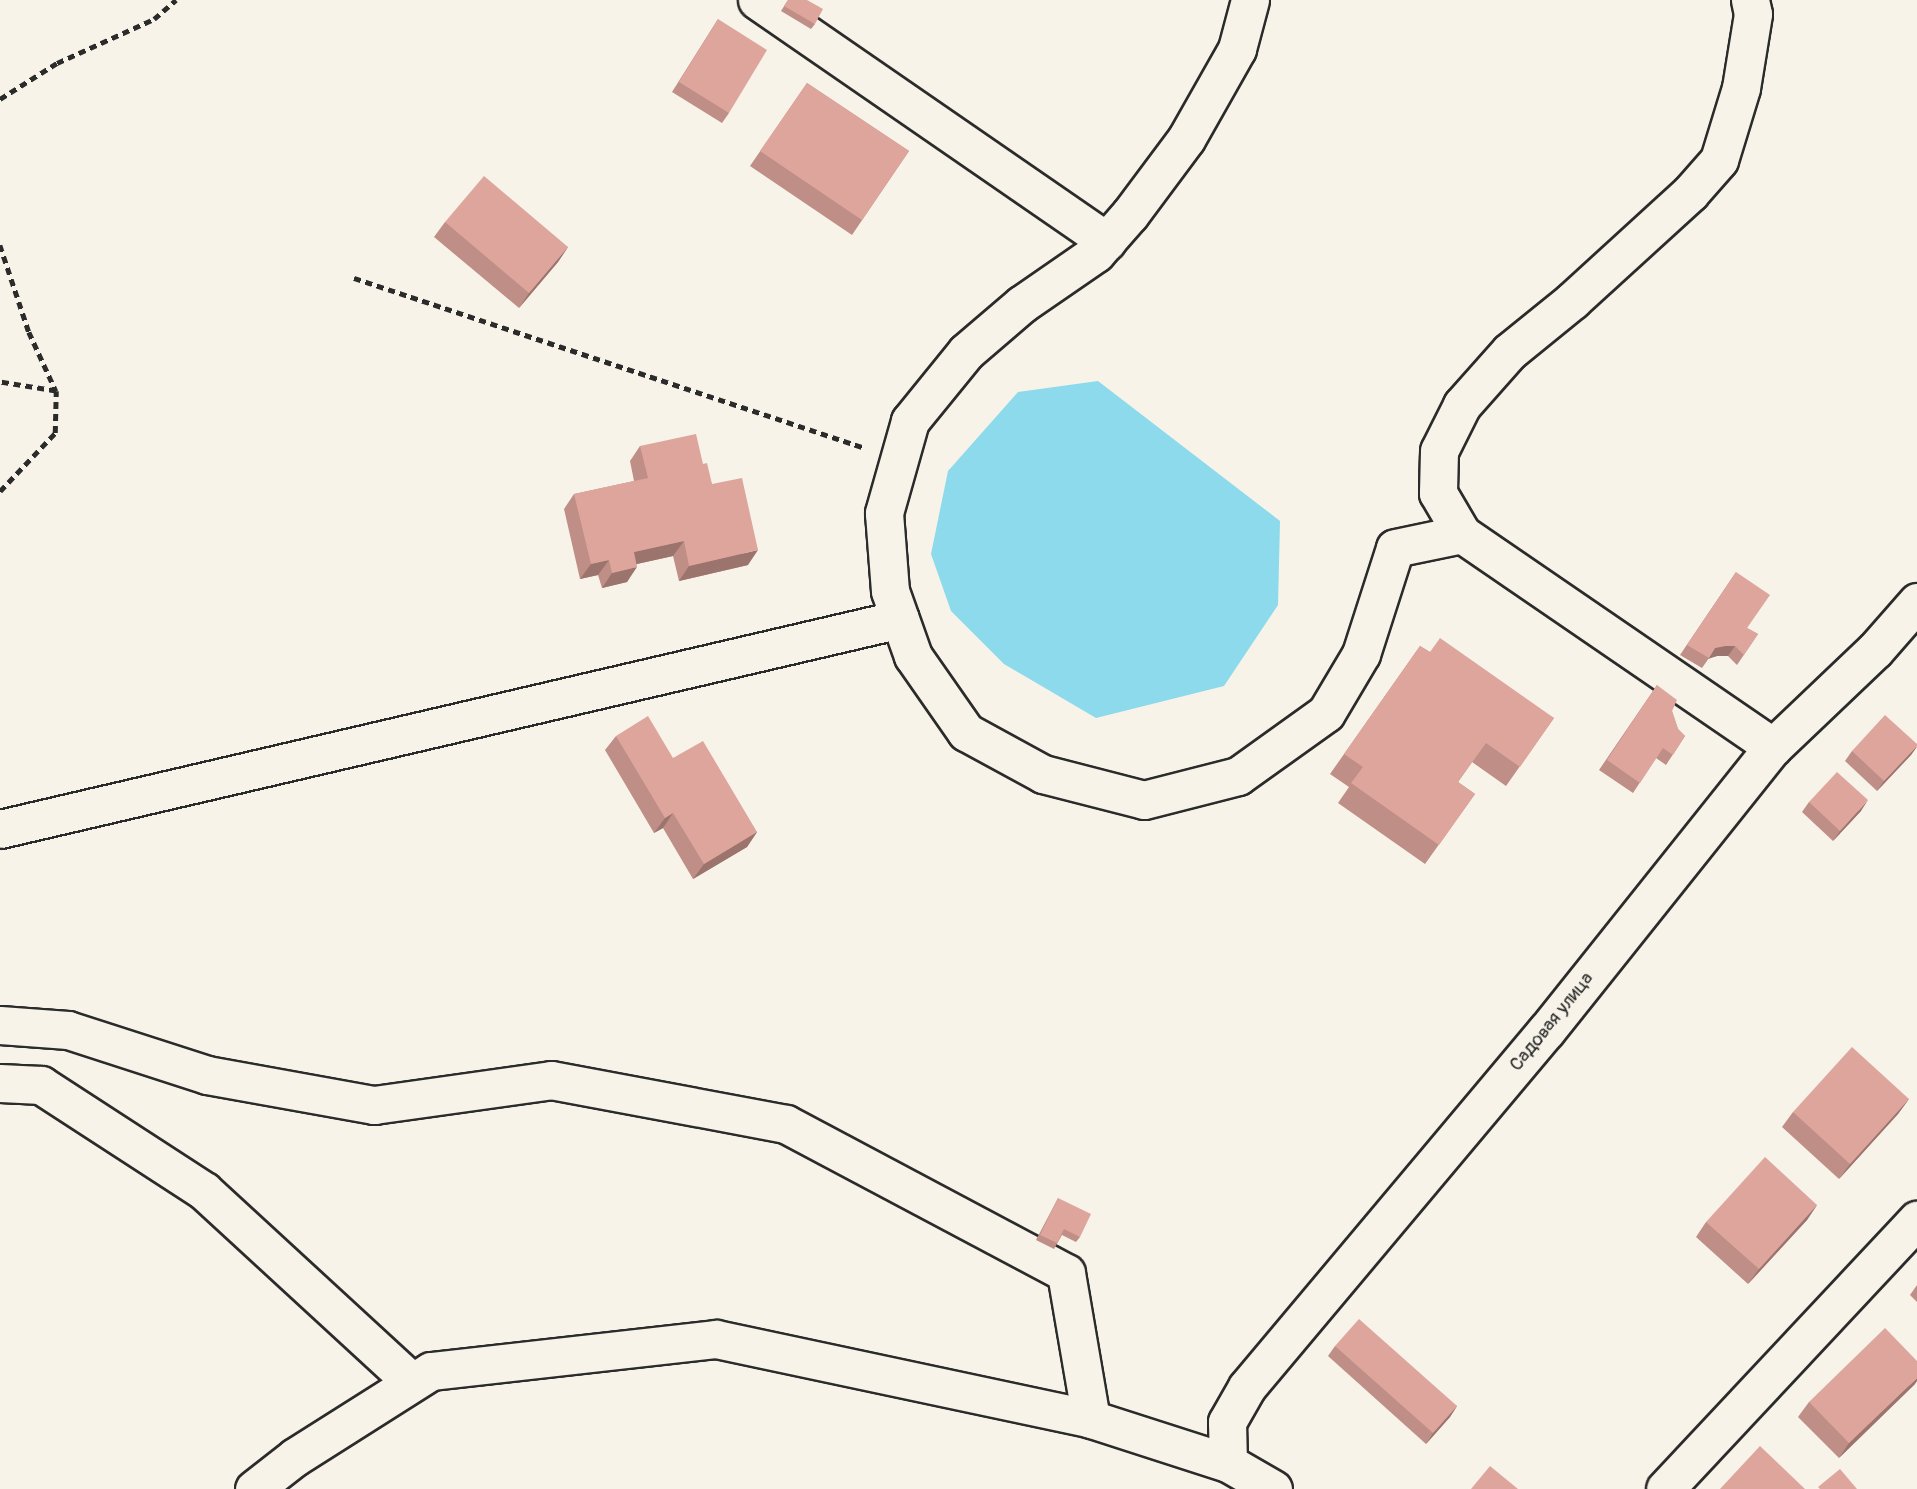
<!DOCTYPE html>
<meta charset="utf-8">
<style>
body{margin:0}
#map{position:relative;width:1917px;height:1489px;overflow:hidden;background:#f7f3e8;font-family:Pangolin,sans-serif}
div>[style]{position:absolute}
.water>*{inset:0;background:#8cdaeb}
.path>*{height:4.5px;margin-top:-2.25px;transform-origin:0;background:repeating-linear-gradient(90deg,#2b2b2b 0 7px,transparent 0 12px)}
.roads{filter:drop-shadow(2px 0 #2b2b2b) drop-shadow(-2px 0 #2b2b2b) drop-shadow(0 2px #2b2b2b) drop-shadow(0 -2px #2b2b2b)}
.minor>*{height:37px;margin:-18.5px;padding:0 18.5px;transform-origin:18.5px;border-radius:18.5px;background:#f7f3e8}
.wall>*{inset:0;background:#bf8e86}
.shaded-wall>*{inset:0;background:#9b746d}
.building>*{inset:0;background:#dea59c}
span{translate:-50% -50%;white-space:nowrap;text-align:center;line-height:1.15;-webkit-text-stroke:5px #f7f3e8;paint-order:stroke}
.street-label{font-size:19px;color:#2b2b2b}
</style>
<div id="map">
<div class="water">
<i style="clip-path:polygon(1098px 381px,1280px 521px,1278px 605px,1224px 686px,1096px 718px,1004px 664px,951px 611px,931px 554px,948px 471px,1018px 392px)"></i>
</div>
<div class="path">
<i style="left:0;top:99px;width:67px;rotate:-32.3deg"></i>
<i style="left:57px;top:63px;width:107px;rotate:-24.4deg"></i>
<i style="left:154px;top:19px;width:29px;rotate:-41deg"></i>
<i style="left:0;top:245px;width:92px;rotate:71.6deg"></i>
<i style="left:29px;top:332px;width:65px;rotate:65.4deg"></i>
<i style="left:56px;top:391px;width:57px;rotate:-170.9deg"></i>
<i style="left:354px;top:278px;width:539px;rotate:18.4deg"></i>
<i style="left:0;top:491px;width:80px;rotate:-46.5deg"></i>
<i style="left:55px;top:433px;width:42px;rotate:-88.6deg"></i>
</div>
<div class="roads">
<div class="minor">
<i style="left:757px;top:0;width:425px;rotate:34.6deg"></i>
<i style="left:1250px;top:0;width:51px;rotate:104.9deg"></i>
<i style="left:1237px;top:49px;width:103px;rotate:119.5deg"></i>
<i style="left:1186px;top:139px;width:94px;rotate:126.7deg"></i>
<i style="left:1130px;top:214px;width:52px;rotate:131.1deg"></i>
<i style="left:1096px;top:253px;width:90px;rotate:145.4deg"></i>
<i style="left:1022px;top:304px;width:74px;rotate:139.4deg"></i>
<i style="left:966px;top:352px;width:89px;rotate:129.1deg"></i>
<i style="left:910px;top:421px;width:96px;rotate:105.8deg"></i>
<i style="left:884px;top:513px;width:78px;rotate:85.6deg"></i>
<i style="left:890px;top:591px;width:69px;rotate:70.5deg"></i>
<i style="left:913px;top:656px;width:93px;rotate:55.1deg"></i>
<i style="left:966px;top:732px;width:88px;rotate:28.6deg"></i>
<i style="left:1043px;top:774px;width:104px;rotate:14.4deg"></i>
<i style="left:1144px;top:800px;width:97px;rotate:-14.3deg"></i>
<i style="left:1238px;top:776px;width:108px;rotate:-35.6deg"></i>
<i style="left:1326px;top:713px;width:69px;rotate:-59.3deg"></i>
<i style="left:1361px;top:654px;width:111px;rotate:-72.2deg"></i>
<i style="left:1395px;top:548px;width:68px;rotate:-11.8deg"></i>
<i style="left:1750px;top:0;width:14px;rotate:78deg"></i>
<i style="left:1753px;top:14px;width:75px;rotate:99.2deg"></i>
<i style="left:1741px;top:88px;width:75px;rotate:107deg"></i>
<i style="left:1719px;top:160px;width:44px;rotate:131.3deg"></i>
<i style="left:1690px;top:193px;width:159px;rotate:137.6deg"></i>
<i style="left:1573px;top:300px;width:82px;rotate:140.9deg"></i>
<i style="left:1509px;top:352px;width:71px;rotate:131.6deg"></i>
<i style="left:1462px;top:405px;width:51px;rotate:116.6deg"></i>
<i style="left:1439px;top:451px;width:42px;rotate:91.4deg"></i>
<i style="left:1438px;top:493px;width:48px;rotate:59.7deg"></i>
<i style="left:1462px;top:534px;width:377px;rotate:34.4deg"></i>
<i style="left:0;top:829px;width:924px;rotate:-13.13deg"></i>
<i style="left:0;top:1025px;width:68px;rotate:4.2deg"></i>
<i style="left:68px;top:1030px;width:146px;rotate:17.9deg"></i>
<i style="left:207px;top:1075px;width:170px;rotate:10.2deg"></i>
<i style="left:374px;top:1105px;width:179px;rotate:-8deg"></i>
<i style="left:551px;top:1080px;width:239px;rotate:10.6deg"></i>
<i style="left:786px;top:1124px;width:317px;rotate:28deg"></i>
<i style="left:1066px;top:1273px;width:148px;rotate:80.3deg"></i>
<i style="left:0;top:1083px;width:41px;rotate:2.8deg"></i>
<i style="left:41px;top:1085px;width:194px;rotate:33deg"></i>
<i style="left:204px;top:1191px;width:282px;rotate:42.6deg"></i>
<i style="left:1228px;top:1463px;width:41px;rotate:-91.4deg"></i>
<i style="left:1227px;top:1422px;width:40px;rotate:-60.3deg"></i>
<i style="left:1247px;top:1387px;width:465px;rotate:-50deg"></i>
<i style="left:1546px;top:1031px;width:364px;rotate:-51.4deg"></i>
<i style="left:1773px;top:747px;width:141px;rotate:-43.6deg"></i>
<i style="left:1875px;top:650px;width:64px;rotate:-48.8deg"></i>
<i style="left:254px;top:1489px;width:52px;rotate:-38deg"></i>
<i style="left:295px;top:1457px;width:161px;rotate:-32.3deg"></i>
<i style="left:431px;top:1371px;width:287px;rotate:-6.4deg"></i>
<i style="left:716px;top:1339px;width:383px;rotate:12deg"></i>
<i style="left:1091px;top:1419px;width:144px;rotate:17.8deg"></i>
<i style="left:1228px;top:1463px;width:52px;rotate:30deg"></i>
<i style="left:1665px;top:1489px;width:369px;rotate:-46.9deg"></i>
</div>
</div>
<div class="wall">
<i style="clip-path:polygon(788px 0,815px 24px,811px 29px,781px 11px)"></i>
<i style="clip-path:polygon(718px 19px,729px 113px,722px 123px,672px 92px)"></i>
<i style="clip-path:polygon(807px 83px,909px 151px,852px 235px,750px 166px)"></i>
<i style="clip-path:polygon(445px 222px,568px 247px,558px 262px,519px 308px,434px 237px)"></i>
<i style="clip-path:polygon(640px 446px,703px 464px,748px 565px,679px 581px,673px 556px,637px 564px,627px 582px,602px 588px,598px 575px,580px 579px,564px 509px,574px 494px,634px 481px,630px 461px)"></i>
<i style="clip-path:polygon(1736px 572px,1747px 628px,1758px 634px,1737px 665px,1728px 656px,1717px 656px,1709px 658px,1702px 668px,1680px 655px)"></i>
<i style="clip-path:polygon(1420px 646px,1430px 652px,1554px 718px,1506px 786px,1472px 762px,1458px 782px,1475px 794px,1425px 864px,1338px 803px,1349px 787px,1330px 774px)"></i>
<i style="clip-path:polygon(1657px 685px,1672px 711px,1678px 729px,1685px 736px,1666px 765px,1656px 758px,1633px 793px,1599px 770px)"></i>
<i style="clip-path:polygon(616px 736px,673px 758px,757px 832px,747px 847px,693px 879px,663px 828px,654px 833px,605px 750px)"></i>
<i style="clip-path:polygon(1917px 747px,1911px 755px,1877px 791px,1845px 761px,1852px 751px)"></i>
<i style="clip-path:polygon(1809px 802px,1861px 811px,1833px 841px,1802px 812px)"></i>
<i style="clip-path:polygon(1909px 1099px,1898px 1114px,1839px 1179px,1782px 1127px,1793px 1112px)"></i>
<i style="clip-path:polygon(1058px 1198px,1080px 1237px,1076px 1242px,1062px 1235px,1054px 1249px,1036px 1240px)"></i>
<i style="clip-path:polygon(1817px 1205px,1807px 1220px,1748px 1284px,1696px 1237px,1706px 1222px)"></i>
<i style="clip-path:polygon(1917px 1285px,1917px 1302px,1910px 1295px)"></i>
<i style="clip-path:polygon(1335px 1346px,1457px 1406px,1450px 1417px,1426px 1444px,1328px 1356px)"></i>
<i style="clip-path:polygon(1915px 1384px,1839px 1458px,1798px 1417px,1809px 1402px)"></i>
</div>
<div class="shaded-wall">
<i style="clip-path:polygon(568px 247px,558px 262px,519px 308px,529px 293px)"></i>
<i style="clip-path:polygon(684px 541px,673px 556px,623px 567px,634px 552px)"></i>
<i style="clip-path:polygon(758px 550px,748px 565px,679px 581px,689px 566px)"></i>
<i style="clip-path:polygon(609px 560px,598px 575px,580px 579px,591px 564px)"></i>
<i style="clip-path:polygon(637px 567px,627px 582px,602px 588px,612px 573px)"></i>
<i style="clip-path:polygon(1725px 646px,1735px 646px,1728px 656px,1717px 656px,1708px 659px,1715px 648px)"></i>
<i style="clip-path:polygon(1917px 746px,1911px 755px,1877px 791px,1884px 781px)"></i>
<i style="clip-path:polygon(1868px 800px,1861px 811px,1833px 841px,1840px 831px)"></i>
<i style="clip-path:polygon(673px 813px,663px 828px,654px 833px,665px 818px)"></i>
<i style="clip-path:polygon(757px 832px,747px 847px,693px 879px,704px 864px)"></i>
<i style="clip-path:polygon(1909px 1099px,1898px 1114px,1839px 1179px,1850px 1164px)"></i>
<i style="clip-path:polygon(1817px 1205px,1807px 1220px,1748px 1284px,1759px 1269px)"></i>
<i style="clip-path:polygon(1917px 1378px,1917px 1381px,1915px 1384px,1839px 1458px,1849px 1443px)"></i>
<i style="clip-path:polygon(1457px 1406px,1450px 1417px,1426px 1444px,1433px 1433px)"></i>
</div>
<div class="building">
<i style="clip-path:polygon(788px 0,807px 0,823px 9px,815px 24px,784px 6px)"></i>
<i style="clip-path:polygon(718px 19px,767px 50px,729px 113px,679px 82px)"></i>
<i style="clip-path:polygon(807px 83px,909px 151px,862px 220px,760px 151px)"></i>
<i style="clip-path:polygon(484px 176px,568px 247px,529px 293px,445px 222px)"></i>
<i style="clip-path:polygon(696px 434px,703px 464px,707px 463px,712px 484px,742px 478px,758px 550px,689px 566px,684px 541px,634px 552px,637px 567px,612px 573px,609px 560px,591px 564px,574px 494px,648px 478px,640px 446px)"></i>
<i style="clip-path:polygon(1736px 572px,1770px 595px,1747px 628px,1758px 634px,1744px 655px,1735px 646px,1725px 646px,1715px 648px,1709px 658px,1687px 645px)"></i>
<i style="clip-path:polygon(1440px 638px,1554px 718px,1520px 767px,1486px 743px,1458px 782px,1475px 794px,1439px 845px,1351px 783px,1363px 767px,1344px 754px,1420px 646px,1430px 652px)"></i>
<i style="clip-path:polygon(1657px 685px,1677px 700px,1672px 711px,1678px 729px,1685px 736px,1673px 755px,1663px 748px,1640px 783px,1607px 760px)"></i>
<i style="clip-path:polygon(1885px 715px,1917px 744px,1917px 746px,1884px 781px,1852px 751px)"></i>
<i style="clip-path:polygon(648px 716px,673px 758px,703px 741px,757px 832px,704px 864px,673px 813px,665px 818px,616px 736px)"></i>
<i style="clip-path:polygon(1837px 772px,1868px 800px,1840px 831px,1809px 802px)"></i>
<i style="clip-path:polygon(1852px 1047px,1909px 1099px,1850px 1164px,1793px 1112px)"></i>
<i style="clip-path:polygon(1765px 1157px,1817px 1205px,1759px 1269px,1706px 1222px)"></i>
<i style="clip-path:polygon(1058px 1198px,1091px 1214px,1080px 1237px,1064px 1229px,1057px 1243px,1040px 1235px)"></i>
<i style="clip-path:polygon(1359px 1319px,1457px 1406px,1433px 1433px,1335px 1346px)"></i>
<i style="clip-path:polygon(1885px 1328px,1917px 1361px,1917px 1378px,1849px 1443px,1809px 1402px)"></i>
<i style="clip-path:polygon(1760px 1446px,1805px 1489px,1720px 1489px)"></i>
<i style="clip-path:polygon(1490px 1466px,1518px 1489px,1471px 1489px)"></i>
<i style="clip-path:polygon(1840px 1469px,1857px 1489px,1820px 1489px,1818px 1487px)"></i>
</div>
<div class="street-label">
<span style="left:1552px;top:1022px;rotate:-51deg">Садовая улица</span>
</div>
</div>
